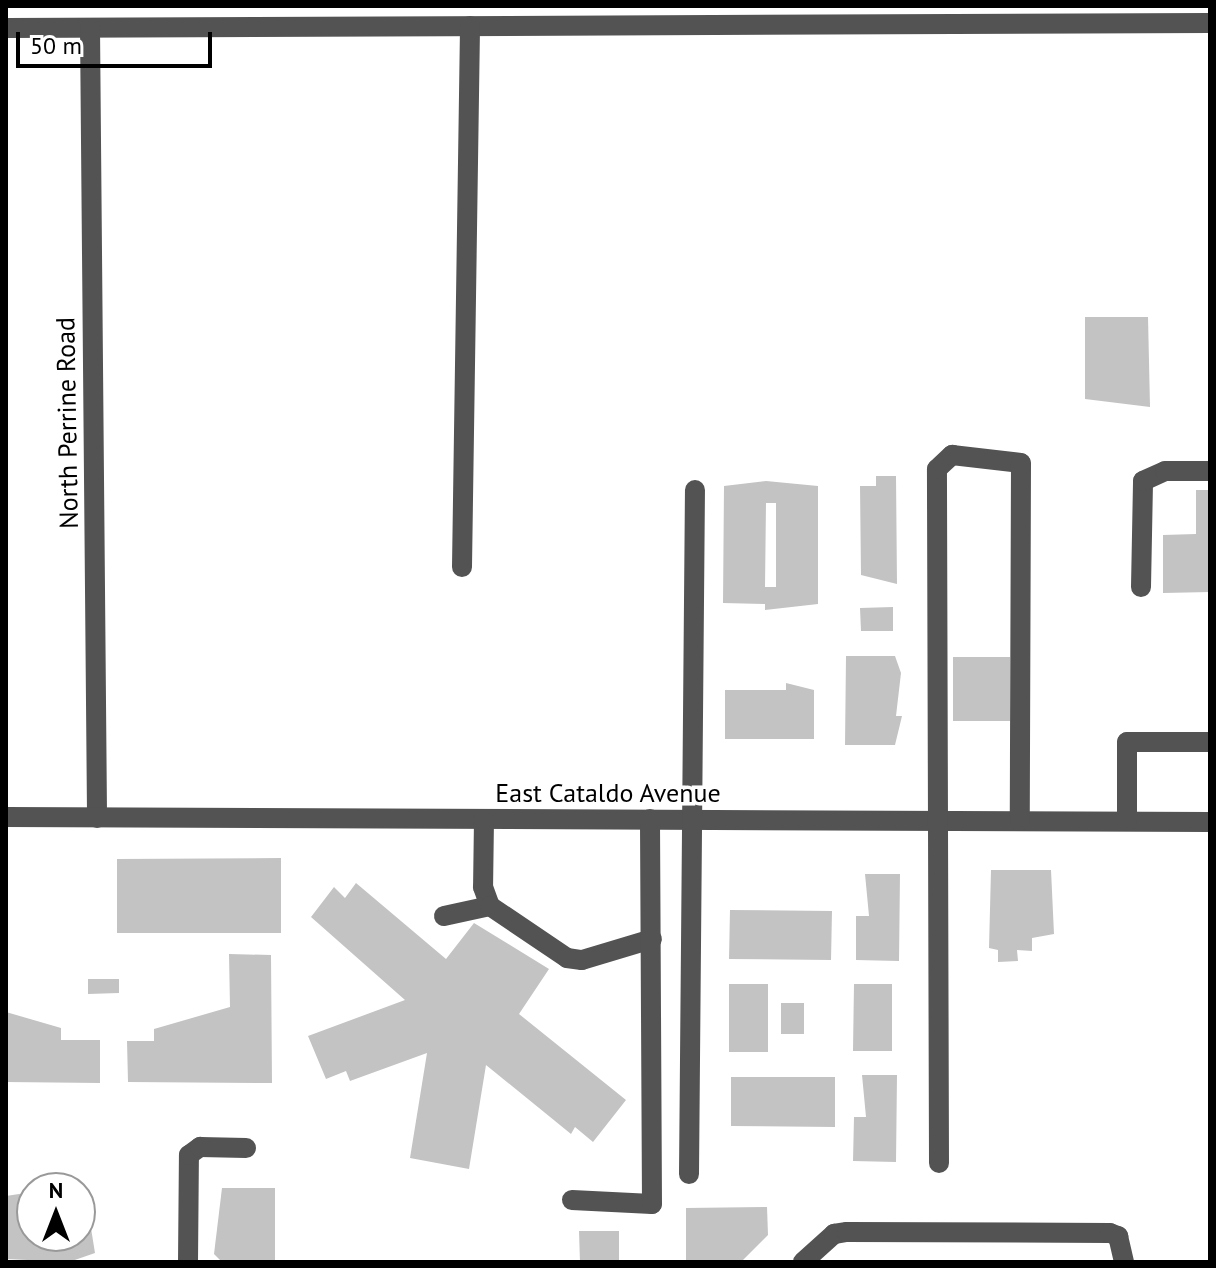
<!DOCTYPE html>
<style>
body{margin:0}
#map{position:relative;width:1216px;height:1268px;overflow:hidden;background:#fff;font-family:"PT Sans",sans-serif}
div>[style]{position:absolute}
.building>*{inset:0;background:#c3c3c3}
.minor>*{height:20px;margin:-10px;padding:0 10px;transform-origin:10px;border-radius:10px;background:#535353}
span{translate:-50% -50%;white-space:nowrap;text-align:center;line-height:1.15;-webkit-text-stroke:7px #fff;paint-order:stroke}
.street-label{font-size:26px;color:#000}
.frame{position:absolute;inset:0;border:8px solid #000;pointer-events:none}
.north{position:absolute;left:16px;top:1172px;width:80px;height:80px;box-sizing:border-box;background:#fff;border:2px solid #999;border-radius:50%;rotate:0deg;font-size:22px;font-weight:700;line-height:32px;text-align:center;color:#000}
.north::after{content:'';display:block;margin:auto;width:28px;height:36px;background:#000;clip-path:polygon(50% 0,100% 100%,50% 72%,0 100%)}
.scale{position:absolute;left:16px;top:32px;width:196px;height:36px;box-sizing:border-box;border:4px solid #000;border-top:0;padding-left:10px;font-size:24px;line-height:28px;white-space:nowrap;color:#000;-webkit-text-stroke:6px #fff;paint-order:stroke}
</style>
<div id="map">
<div class="building">
<i style="clip-path:polygon(1085px 317px,1148px 317px,1150px 407px,1085px 399px)"></i>
<i style="clip-path:polygon(876px 476px,896px 476px,897px 584px,861px 575px,860px 486px,876px 486px)"></i>
<i style="clip-path:polygon(evenodd,766px 481px,818px 486px,818px 604px,765px 610px,765px 604px,723px 603px,724px 486px,766px 481px,766px 503px,776px 503px,776px 587px,765px 587px,766px 503px)"></i>
<i style="clip-path:polygon(1196px 490px,1210px 490px,1210px 592px,1163px 593px,1163px 535px,1196px 534px)"></i>
<i style="clip-path:polygon(893px 607px,893px 631px,861px 631px,860px 608px)"></i>
<i style="clip-path:polygon(846px 656px,895px 656px,901px 673px,896px 716px,902px 716px,895px 745px,845px 745px)"></i>
<i style="clip-path:polygon(953px 657px,1010px 657px,1010px 721px,953px 721px)"></i>
<i style="clip-path:polygon(786px 683px,814px 690px,814px 739px,725px 739px,725px 690px,786px 690px)"></i>
<i style="clip-path:polygon(281px 858px,281px 933px,117px 933px,117px 859px)"></i>
<i style="clip-path:polygon(991px 870px,1051px 870px,1054px 934px,1032px 938px,1032px 951px,1017px 950px,1018px 961px,998px 962px,998px 950px,989px 948px)"></i>
<i style="clip-path:polygon(865px 874px,900px 874px,899px 961px,856px 960px,856px 916px,869px 916px)"></i>
<i style="clip-path:polygon(356px 883px,446px 959px,474px 923px,549px 969px,519px 1014px,626px 1100px,593px 1142px,575px 1127px,571px 1134px,486px 1065px,469px 1169px,410px 1158px,427px 1053px,350px 1081px,346px 1071px,326px 1079px,308px 1036px,405px 1000px,311px 917px,334px 887px,345px 898px)"></i>
<i style="clip-path:polygon(730px 910px,832px 911px,831px 960px,729px 959px)"></i>
<i style="clip-path:polygon(229px 954px,271px 955px,272px 1083px,128px 1082px,127px 1041px,154px 1041px,154px 1029px,230px 1007px)"></i>
<i style="clip-path:polygon(88px 979px,119px 979px,119px 993px,88px 994px)"></i>
<i style="clip-path:polygon(729px 984px,768px 984px,768px 1052px,729px 1052px)"></i>
<i style="clip-path:polygon(854px 984px,892px 984px,892px 1051px,853px 1051px)"></i>
<i style="clip-path:polygon(781px 1003px,804px 1003px,804px 1034px,781px 1034px)"></i>
<i style="clip-path:polygon(6px 1012px,61px 1028px,61px 1040px,100px 1040px,100px 1083px,6px 1082px)"></i>
<i style="clip-path:polygon(862px 1075px,897px 1075px,896px 1162px,853px 1161px,854px 1117px,866px 1117px)"></i>
<i style="clip-path:polygon(731px 1077px,835px 1077px,835px 1127px,731px 1126px)"></i>
<i style="clip-path:polygon(84px 1185px,95px 1253px,69px 1262px,6px 1259px,6px 1196px,32px 1192px,32px 1236px,80px 1236px)"></i>
<i style="clip-path:polygon(222px 1188px,275px 1188px,275px 1262px,222px 1262px,214px 1254px)"></i>
<i style="clip-path:polygon(767px 1207px,768px 1235px,741px 1262px,686px 1262px,686px 1208px)"></i>
<i style="clip-path:polygon(579px 1231px,619px 1231px,619px 1262px,580px 1262px)"></i>
</div>
<div class="minor">
<i style="left:6px;top:28px;width:1204px;rotate:-0.24deg"></i>
<i style="left:90px;top:28px;width:790px;rotate:89.49deg"></i>
<i style="left:462px;top:567px;width:541px;rotate:-89.15deg"></i>
<i style="left:1141px;top:587px;width:106px;rotate:-88.9deg"></i>
<i style="left:1143px;top:481px;width:24px;rotate:-24deg"></i>
<i style="left:1165px;top:471px;width:45px"></i>
<i style="left:6px;top:817px;width:1204px;rotate:0.24deg"></i>
<i style="left:484px;top:819px;width:68px;rotate:90.8deg"></i>
<i style="left:483px;top:887px;width:20px;rotate:70deg"></i>
<i style="left:1127px;top:821px;width:79px;rotate:-90deg"></i>
<i style="left:1127px;top:742px;width:83px"></i>
<i style="left:444px;top:916px;width:47px;rotate:-12.3deg"></i>
<i style="left:490px;top:906px;width:93px;rotate:34deg"></i>
<i style="left:567px;top:958px;width:15px;rotate:8deg"></i>
<i style="left:582px;top:960px;width:73px;rotate:-16.7deg"></i>
<i style="left:939px;top:1163px;width:694px;rotate:-90.17deg"></i>
<i style="left:937px;top:469px;width:21px;rotate:-43deg"></i>
<i style="left:952px;top:455px;width:69px;rotate:6.6deg"></i>
<i style="left:1021px;top:463px;width:358px;rotate:90.2deg"></i>
<i style="left:689px;top:1174px;width:684px;rotate:-89.5deg"></i>
<i style="left:572px;top:1200px;width:80px;rotate:2.9deg"></i>
<i style="left:652px;top:1204px;width:385px;rotate:-90.3deg"></i>
<i style="left:188px;top:1262px;width:107px;rotate:-89.5deg"></i>
<i style="left:189px;top:1155px;width:14px;rotate:-36deg"></i>
<i style="left:200px;top:1147px;width:46px;rotate:1.2deg"></i>
<i style="left:803px;top:1262px;width:42px;rotate:-42.1deg"></i>
<i style="left:834px;top:1234px;width:13px;rotate:-9deg"></i>
<i style="left:847px;top:1232px;width:263px;rotate:0.2deg"></i>
<i style="left:1110px;top:1233px;width:9px;rotate:21deg"></i>
<i style="left:1118px;top:1236px;width:27px;rotate:77deg"></i>
</div>
<div class="street-label">
<span style="left:67px;top:423px;rotate:-91deg">North Perrine Road</span>
<span style="left:608px;top:793px">East Cataldo Avenue</span>
</div>
<div class="frame"></div>
<div class="north">N</div>
<div class="scale">50 m</div>
</div>
